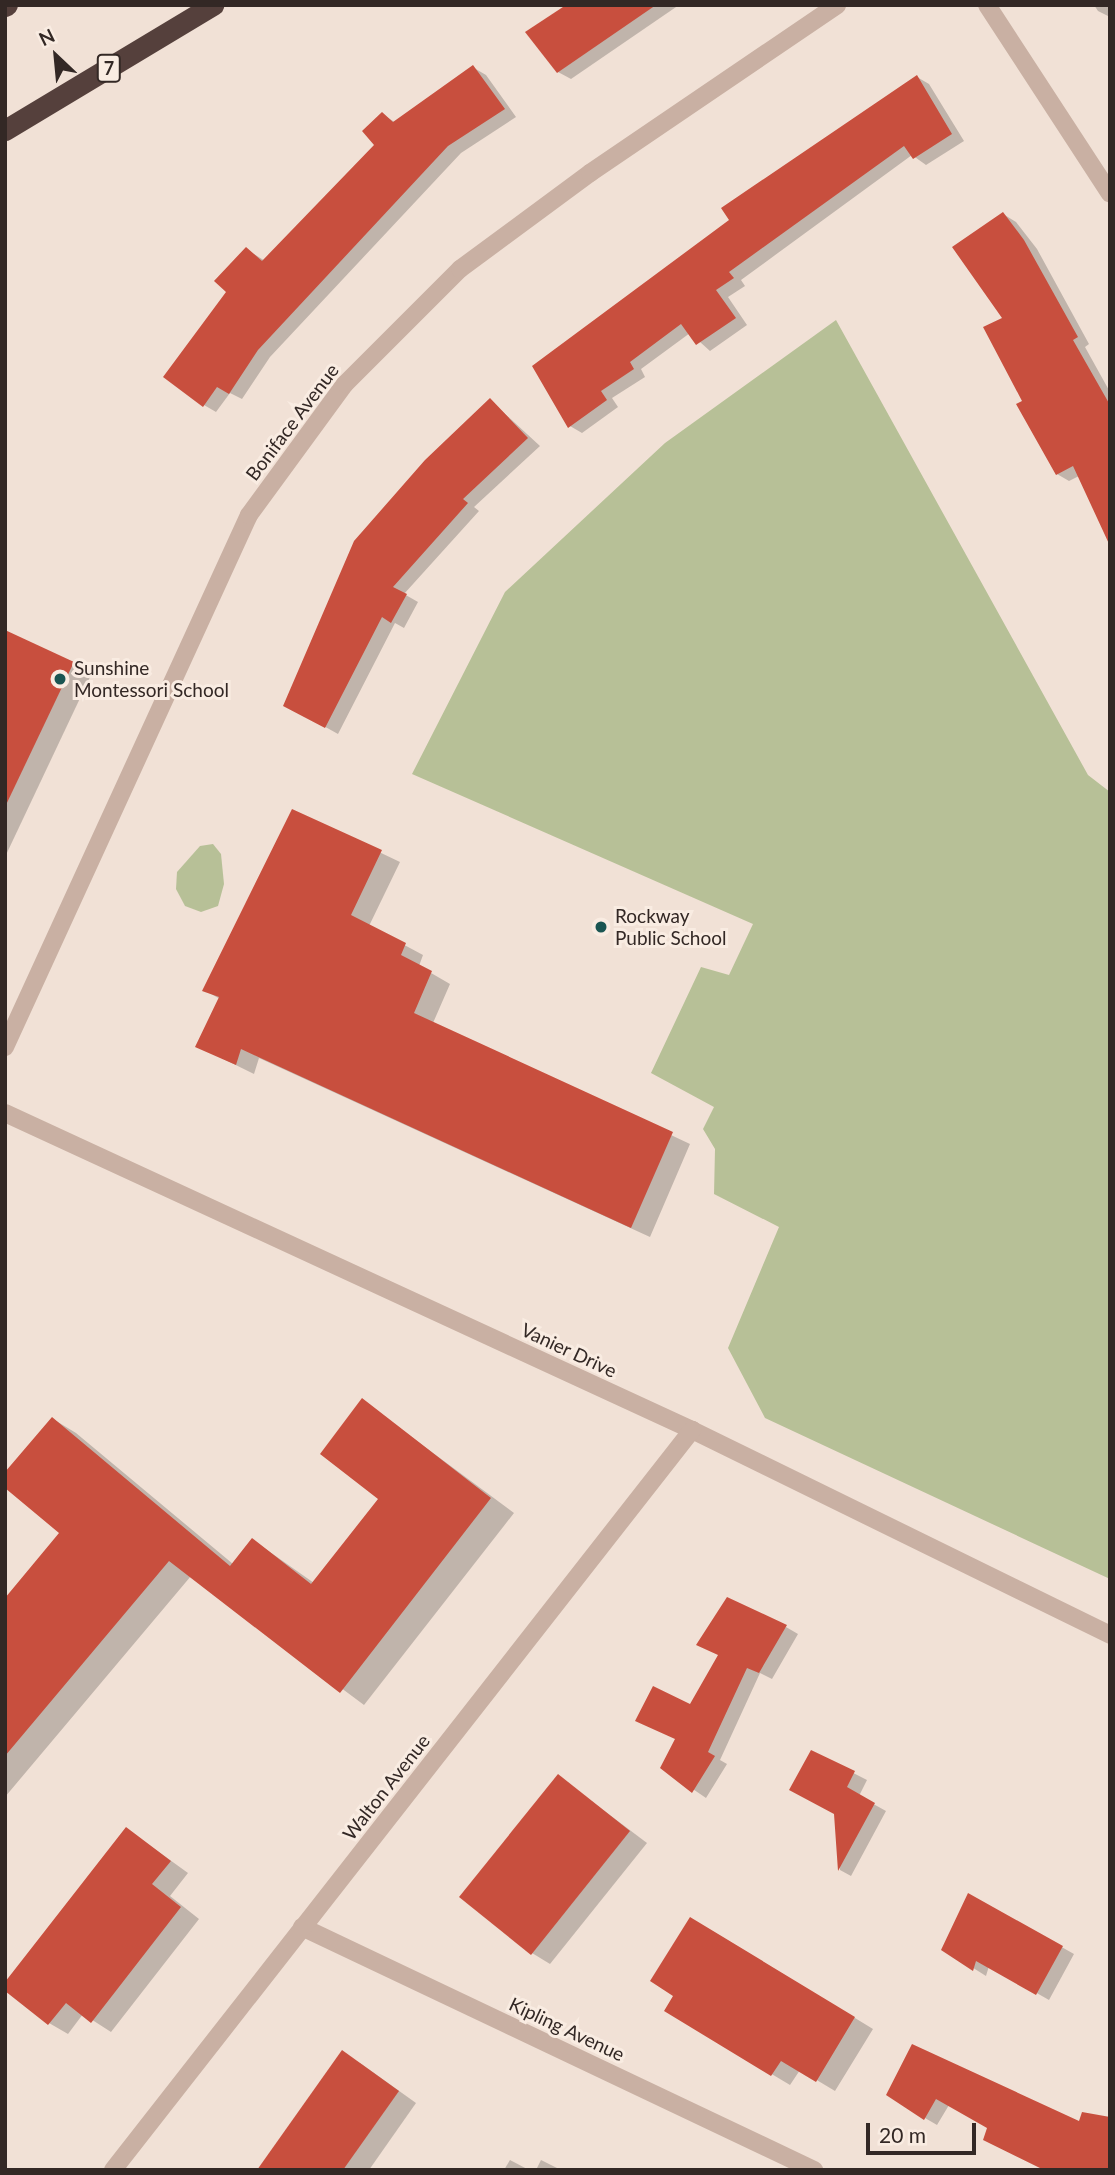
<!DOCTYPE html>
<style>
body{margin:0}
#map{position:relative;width:1115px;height:2175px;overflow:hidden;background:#f1e1d6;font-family:Lato,sans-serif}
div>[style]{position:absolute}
.green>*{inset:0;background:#b7c097}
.shadow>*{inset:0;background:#0003}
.building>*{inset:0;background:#c84f3e}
.street>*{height:18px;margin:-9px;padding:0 9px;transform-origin:9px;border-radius:9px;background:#c9b0a3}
.highway>*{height:21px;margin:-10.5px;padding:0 10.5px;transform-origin:10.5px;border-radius:10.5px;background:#55403c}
.dots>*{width:19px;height:19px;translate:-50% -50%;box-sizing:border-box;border:4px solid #f9ece2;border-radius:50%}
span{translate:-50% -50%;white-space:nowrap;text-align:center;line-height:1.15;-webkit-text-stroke:6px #f9ece2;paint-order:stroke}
.shield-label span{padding:2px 5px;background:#f9ece2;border:2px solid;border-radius:5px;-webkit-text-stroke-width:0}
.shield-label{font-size:18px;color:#332825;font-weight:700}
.street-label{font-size:19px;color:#332825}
.poi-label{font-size:19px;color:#332825}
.left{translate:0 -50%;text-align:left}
.frame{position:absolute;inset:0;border:7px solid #332825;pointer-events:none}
.north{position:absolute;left:21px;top:21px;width:70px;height:70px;-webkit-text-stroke:5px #f9ece2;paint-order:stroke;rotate:334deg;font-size:19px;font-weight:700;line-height:28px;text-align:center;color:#332825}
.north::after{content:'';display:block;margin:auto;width:24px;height:32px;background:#332825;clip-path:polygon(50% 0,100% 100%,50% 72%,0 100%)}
.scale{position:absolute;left:866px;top:2123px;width:110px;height:32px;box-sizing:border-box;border:4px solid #332825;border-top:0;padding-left:9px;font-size:21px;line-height:24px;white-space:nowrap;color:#332825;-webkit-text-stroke:5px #f9ece2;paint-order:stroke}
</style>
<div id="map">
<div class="green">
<i style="clip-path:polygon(836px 320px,1088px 775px,1110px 792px,1110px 1579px,765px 1418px,728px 1348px,779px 1227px,714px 1194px,715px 1149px,703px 1129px,714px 1107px,651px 1073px,701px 967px,729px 975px,753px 924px,412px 774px,505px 592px,665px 443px)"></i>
<i style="clip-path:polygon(213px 844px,221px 854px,224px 884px,218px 906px,201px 912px,185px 906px,176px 889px,177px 872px,200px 846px)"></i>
</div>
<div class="shadow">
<i style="clip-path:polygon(567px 5px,679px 5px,571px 79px,558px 72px,528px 32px)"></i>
<i style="clip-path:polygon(1094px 5px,1110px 5px,1110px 17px,1098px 11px)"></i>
<i style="clip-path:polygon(474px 68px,486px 75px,516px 117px,461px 153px,270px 357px,242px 399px,230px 393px,216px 412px,204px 405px,229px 292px,246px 249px,265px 261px,376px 145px,382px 114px,396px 123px)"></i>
<i style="clip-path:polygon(917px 77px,929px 84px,964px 141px,926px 165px,912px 155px,741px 280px,745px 286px,728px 297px,747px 325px,710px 351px,690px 333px,641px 369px,645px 377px,612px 398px,618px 407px,582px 433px,570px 426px,732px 220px)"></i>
<i style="clip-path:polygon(1003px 214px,1016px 222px,1037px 249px,1089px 344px,1085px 347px,1110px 392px,1110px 541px,1079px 476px,1069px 481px,1057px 474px,1025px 402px,1004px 318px)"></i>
<i style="clip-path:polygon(490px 400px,540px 446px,474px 507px,479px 511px,404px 594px,418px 602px,404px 628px,395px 623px,338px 734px,286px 705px)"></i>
<i style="clip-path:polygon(5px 632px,91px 675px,5px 857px)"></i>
<i style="clip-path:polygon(293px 811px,400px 862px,369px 926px,423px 955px,419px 966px,450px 984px,433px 1023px,690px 1144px,650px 1237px,259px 1058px,254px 1074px,197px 1046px,220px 999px,204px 990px)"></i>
<i style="clip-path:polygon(363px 1401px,514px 1513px,364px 1705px,191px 1576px,5px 1797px,5px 1601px,62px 1533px,53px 1419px,76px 1433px,233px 1564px,253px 1540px,314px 1583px,380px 1498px)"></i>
<i style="clip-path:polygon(786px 1627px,798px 1634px,772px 1679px,760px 1673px,720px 1760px,727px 1764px,706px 1798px,662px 1768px,691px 1706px)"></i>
<i style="clip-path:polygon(812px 1752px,867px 1780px,859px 1796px,886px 1811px,851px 1876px,840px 1870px,836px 1814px)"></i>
<i style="clip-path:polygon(558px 1776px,647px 1843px,550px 1964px,532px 1953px)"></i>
<i style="clip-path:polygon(127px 1829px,188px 1873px,170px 1896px,199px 1919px,111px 2032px,83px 2014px,68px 2034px,49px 2023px)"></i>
<i style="clip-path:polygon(969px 1895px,1074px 1954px,1049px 2000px,989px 1966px,986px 1976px,943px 1949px)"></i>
<i style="clip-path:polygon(709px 1929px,873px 2029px,835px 2091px,800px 2070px,790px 2085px,666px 2011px)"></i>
<i style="clip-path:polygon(912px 2047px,1080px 2123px,990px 2127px,949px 2105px,937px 2125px,925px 2118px)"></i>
<i style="clip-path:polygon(360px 2063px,416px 2103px,369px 2170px,260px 2170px)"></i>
<i style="clip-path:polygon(510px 2160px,529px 2170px,504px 2170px)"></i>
<i style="clip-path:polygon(541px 2160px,561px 2170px,536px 2170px)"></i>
</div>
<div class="building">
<i style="clip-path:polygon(566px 5px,656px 5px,557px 73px,525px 32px)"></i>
<i style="clip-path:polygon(473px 65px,505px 109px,448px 146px,258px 350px,229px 394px,217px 387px,203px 407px,163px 377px,226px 292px,214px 281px,246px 247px,262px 261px,374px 145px,362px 131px,382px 112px,393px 122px)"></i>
<i style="clip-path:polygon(917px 75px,952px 134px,913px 159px,904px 146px,729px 272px,734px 278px,716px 290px,736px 318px,696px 345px,681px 324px,630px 362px,634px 369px,601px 391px,607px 400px,568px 428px,532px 366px,729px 220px,721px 208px)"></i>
<i style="clip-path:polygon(1003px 212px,1024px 240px,1078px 337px,1073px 340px,1110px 405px,1110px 546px,1073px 466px,1056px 475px,1016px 404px,1022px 401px,983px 327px,1002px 318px,952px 247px)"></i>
<i style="clip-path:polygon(490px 398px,528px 438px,463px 499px,468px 503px,393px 587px,407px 594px,391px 623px,382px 617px,325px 728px,283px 706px,354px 541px,425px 460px)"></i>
<i style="clip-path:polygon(5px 630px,74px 662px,5px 807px)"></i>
<i style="clip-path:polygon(292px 809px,382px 850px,351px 915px,406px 943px,401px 955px,432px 971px,414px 1013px,673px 1132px,631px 1228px,241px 1049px,236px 1065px,195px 1047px,219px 997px,202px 991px)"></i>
<i style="clip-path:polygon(362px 1398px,491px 1498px,340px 1693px,169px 1561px,5px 1756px,5px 1598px,59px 1533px,5px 1488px,5px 1472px,52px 1417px,230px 1566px,252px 1538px,311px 1584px,378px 1499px,320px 1454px)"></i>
<i style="clip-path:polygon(727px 1597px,787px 1625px,759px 1673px,747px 1668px,708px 1752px,715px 1756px,692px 1793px,660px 1768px,675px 1739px,635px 1721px,653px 1686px,690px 1704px,718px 1655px,696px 1645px)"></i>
<i style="clip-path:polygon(811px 1750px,855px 1771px,847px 1787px,875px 1803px,838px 1871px,834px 1814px,789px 1790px)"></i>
<i style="clip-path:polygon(558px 1774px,630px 1831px,531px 1955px,459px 1897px)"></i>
<i style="clip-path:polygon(126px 1827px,171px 1861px,152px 1884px,181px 1907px,91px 2023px,66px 2003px,48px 2025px,5px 1991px,5px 1982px)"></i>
<i style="clip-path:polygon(968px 1893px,1063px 1946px,1036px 1995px,976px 1961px,973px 1971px,941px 1950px)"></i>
<i style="clip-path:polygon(690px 1917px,855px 2017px,816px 2082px,781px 2061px,771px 2076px,664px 2011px,673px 1996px,650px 1981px)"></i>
<i style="clip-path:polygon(912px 2044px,1079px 2121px,1082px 2112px,1110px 2117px,1110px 2170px,1044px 2170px,983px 2140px,987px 2128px,936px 2099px,924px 2120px,886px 2095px)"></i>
<i style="clip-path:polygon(342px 2050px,399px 2091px,343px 2170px,257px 2170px)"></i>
</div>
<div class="street">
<i style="left:987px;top:5px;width:225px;rotate:56.9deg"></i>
<i style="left:5px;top:1047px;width:585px;rotate:-65.36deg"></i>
<i style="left:249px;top:515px;width:162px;rotate:-53.8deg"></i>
<i style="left:345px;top:384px;width:163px;rotate:-45deg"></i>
<i style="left:460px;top:269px;width:162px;rotate:-36.4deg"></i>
<i style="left:590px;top:173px;width:299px;rotate:-34.2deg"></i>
<i style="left:5px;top:1113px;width:757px;rotate:24.77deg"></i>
<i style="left:692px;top:1430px;width:466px;rotate:26.1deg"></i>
<i style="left:302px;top:1927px;width:567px;rotate:25.39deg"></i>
<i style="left:113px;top:2170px;width:940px;rotate:-51.96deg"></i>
</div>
<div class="highway">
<i style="left:5px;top:6px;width:2px;rotate:-27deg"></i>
<i style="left:5px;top:130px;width:243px;rotate:-31deg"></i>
</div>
<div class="dots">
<i style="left:60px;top:679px;background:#1a5552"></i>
<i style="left:601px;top:927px;background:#1a5552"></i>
</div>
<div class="shield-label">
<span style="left:109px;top:68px">7</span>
</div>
<div class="street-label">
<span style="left:292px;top:422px;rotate:-53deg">Boniface Avenue</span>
<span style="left:569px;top:1350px;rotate:25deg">Vanier Drive</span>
<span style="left:386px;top:1787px;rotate:-52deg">Walton Avenue</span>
<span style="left:567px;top:2029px;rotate:25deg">Kipling Avenue</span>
</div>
<div class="poi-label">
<span class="left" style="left:74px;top:679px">Sunshine<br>Montessori School</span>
<span class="left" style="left:615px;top:927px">Rockway<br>Public School</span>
</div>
<div class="frame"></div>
<div class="north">N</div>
<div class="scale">20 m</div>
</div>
